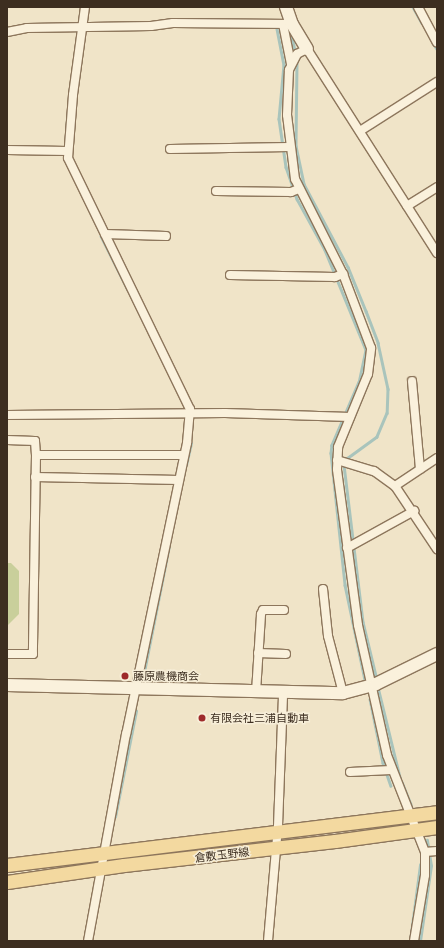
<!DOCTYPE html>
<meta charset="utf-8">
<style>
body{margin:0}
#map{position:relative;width:444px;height:948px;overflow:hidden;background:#f0e4c8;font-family:Merriweather,"Noto Sans JP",serif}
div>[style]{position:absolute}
.green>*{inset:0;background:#c9cf9b}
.stream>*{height:2.5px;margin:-1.25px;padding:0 1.25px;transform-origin:1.25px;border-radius:1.25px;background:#a9c4bc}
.roads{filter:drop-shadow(1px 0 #8d765c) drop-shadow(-1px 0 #8d765c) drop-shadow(0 1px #8d765c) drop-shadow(0 -1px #8d765c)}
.street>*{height:8px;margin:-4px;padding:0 4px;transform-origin:4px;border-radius:4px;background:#faf1dc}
.secondary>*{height:12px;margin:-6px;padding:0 6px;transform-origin:6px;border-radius:6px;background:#faf1dc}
.primary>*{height:13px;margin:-6.5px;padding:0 6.5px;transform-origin:6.5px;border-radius:6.5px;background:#f3d9a0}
.dots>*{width:11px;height:11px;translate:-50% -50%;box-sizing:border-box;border:2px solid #f7eed8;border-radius:50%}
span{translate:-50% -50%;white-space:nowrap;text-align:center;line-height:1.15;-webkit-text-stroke:3px #f7eed8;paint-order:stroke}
.poi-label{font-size:11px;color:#3d2e20}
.left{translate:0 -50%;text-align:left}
.street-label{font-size:11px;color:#3d2e20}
.frame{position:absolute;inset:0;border:8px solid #3d2e20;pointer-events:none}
</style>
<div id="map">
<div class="green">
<i style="clip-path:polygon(7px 563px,11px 563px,19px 571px,19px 614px,7px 626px)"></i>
</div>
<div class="stream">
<i style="left:413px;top:7px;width:18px;rotate:61deg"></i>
<i style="left:277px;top:29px;width:37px;rotate:79deg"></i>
<i style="left:284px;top:65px;width:54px;rotate:95.3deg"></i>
<i style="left:279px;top:119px;width:49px;rotate:81.7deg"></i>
<i style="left:286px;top:167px;width:34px;rotate:71deg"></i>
<i style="left:297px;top:199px;width:58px;rotate:61.2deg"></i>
<i style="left:325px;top:250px;width:108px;rotate:67.7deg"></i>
<i style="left:366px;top:350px;width:33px;rotate:102deg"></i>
<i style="left:359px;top:382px;width:69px;rotate:113.2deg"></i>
<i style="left:332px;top:445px;width:8px;rotate:97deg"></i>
<i style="left:331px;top:453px;width:133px;rotate:83.9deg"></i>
<i style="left:345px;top:585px;width:97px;rotate:78.1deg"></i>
<i style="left:291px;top:32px;width:19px;rotate:78deg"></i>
<i style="left:433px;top:43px;width:7px;rotate:56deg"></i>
<i style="left:297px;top:63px;width:83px;rotate:90.7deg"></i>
<i style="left:296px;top:146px;width:39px;rotate:78deg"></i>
<i style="left:304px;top:184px;width:94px;rotate:62.1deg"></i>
<i style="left:348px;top:267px;width:48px;rotate:67.8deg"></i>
<i style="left:366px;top:311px;width:34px;rotate:69deg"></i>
<i style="left:378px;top:343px;width:47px;rotate:77.7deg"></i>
<i style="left:388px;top:389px;width:24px;rotate:92deg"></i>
<i style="left:387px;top:413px;width:26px;rotate:113deg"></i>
<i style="left:377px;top:437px;width:36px;rotate:144deg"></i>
<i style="left:348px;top:458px;width:8px;rotate:120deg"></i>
<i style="left:344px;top:465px;width:158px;rotate:83.1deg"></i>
<i style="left:363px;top:622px;width:60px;rotate:76.4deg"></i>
<i style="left:65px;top:159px;width:41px;rotate:-87.2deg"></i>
<i style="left:101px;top:236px;width:60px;rotate:63.4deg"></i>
<i style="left:186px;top:465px;width:22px;rotate:-77deg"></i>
<i style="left:143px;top:677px;width:134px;rotate:-78.8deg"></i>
<i style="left:378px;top:687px;width:93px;rotate:76.3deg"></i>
<i style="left:370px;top:699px;width:65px;rotate:78.5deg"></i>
<i style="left:383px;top:763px;width:24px;rotate:71deg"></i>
<i style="left:402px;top:782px;width:24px;rotate:68deg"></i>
<i style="left:115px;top:817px;width:108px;rotate:-78.8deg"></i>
<i style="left:410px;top:941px;width:77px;rotate:-82.5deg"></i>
<i style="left:420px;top:941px;width:76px;rotate:-81.7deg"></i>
<i style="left:431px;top:866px;width:26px;rotate:-99deg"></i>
</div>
<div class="roads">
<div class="street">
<i style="left:85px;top:7px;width:89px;rotate:97.8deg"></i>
<i style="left:73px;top:95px;width:63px;rotate:94.5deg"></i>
<i style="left:68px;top:158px;width:279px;rotate:64.1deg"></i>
<i style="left:190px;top:409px;width:34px;rotate:95deg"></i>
<i style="left:187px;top:443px;width:297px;rotate:101.8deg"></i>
<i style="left:126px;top:734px;width:210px;rotate:100.4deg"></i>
<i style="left:418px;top:7px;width:40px;rotate:62deg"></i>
<i style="left:283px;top:24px;width:41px;rotate:78.7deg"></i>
<i style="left:7px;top:32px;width:20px;rotate:-11deg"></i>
<i style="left:27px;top:28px;width:124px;rotate:-0.9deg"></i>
<i style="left:151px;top:26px;width:22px;rotate:-8deg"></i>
<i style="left:173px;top:23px;width:119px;rotate:0.5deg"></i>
<i style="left:360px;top:131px;width:91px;rotate:-32.5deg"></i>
<i style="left:170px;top:149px;width:119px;rotate:-1deg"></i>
<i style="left:7px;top:150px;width:60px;rotate:1deg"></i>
<i style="left:216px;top:191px;width:75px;rotate:0.8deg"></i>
<i style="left:291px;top:192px;width:9px;rotate:-21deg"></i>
<i style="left:407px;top:206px;width:36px;rotate:-32deg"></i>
<i style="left:105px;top:234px;width:61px;rotate:1.9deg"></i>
<i style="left:230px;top:275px;width:105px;rotate:1.1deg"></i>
<i style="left:335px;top:277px;width:9px;rotate:-21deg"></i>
<i style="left:412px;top:381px;width:88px;rotate:84.8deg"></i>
<i style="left:7px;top:415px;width:218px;rotate:-0.5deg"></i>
<i style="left:225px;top:413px;width:125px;rotate:1.8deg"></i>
<i style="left:7px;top:440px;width:28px;rotate:2deg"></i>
<i style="left:35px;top:441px;width:14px;rotate:86deg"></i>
<i style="left:36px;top:455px;width:199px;rotate:90.9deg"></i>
<i style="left:33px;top:654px;width:26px;rotate:180deg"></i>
<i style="left:36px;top:455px;width:148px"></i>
<i style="left:337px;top:460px;width:39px;rotate:17deg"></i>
<i style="left:374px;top:471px;width:26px;rotate:36deg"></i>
<i style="left:395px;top:486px;width:76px;rotate:56.3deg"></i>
<i style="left:35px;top:477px;width:144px;rotate:1.2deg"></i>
<i style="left:395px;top:486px;width:50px;rotate:-33.7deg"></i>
<i style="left:347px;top:548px;width:77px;rotate:-28.9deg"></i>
<i style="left:323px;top:589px;width:47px;rotate:83.9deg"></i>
<i style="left:328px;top:636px;width:59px;rotate:75.3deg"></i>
<i style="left:258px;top:653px;width:28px;rotate:2deg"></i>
<i style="left:256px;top:692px;width:78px;rotate:-86.3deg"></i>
<i style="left:261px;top:614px;width:4px;rotate:-63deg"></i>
<i style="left:263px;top:610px;width:21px"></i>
<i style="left:350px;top:772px;width:41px;rotate:-2.8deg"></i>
<i style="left:425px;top:852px;width:12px;rotate:-5deg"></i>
<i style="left:268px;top:941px;width:115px;rotate:-85deg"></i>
<i style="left:278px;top:826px;width:133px;rotate:-87.8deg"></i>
<i style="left:414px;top:941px;width:67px;rotate:-80.5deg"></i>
<i style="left:425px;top:875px;width:23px;rotate:-90deg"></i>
<i style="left:425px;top:852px;width:104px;rotate:-111.4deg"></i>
<i style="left:387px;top:755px;width:133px;rotate:-102.6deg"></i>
<i style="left:358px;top:625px;width:157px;rotate:-97.7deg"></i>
<i style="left:337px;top:469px;width:22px;rotate:-87deg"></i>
<i style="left:338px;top:447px;width:79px;rotate:-67.7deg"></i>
<i style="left:368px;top:374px;width:26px;rotate:-83deg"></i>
<i style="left:371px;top:348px;width:79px;rotate:-110.7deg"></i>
<i style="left:343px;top:274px;width:106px;rotate:-116.8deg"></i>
<i style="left:295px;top:179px;width:64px;rotate:-97.1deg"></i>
<i style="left:287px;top:115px;width:45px;rotate:-87.5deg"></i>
<i style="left:289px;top:70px;width:18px;rotate:-63deg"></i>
<i style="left:297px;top:54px;width:11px;rotate:-27deg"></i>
<i style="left:307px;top:49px;width:242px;rotate:57.5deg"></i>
</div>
<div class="secondary">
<i style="left:286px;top:7px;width:18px;rotate:71deg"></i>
<i style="left:292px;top:24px;width:29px;rotate:59deg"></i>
<i style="left:7px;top:685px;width:336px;rotate:1.4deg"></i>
<i style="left:343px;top:693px;width:34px;rotate:-15deg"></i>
<i style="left:376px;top:684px;width:68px;rotate:-26.2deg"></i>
</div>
<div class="primary">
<i style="left:7px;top:865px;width:433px;rotate:-7deg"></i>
<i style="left:7px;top:882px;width:118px;rotate:-8.3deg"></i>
<i style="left:124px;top:865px;width:212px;rotate:-6.5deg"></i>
<i style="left:335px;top:841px;width:103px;rotate:-7.8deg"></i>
</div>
</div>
<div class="dots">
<i style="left:125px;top:676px;background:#9e2a2b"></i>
<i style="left:202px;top:718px;background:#9e2a2b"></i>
</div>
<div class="poi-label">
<span class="left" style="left:133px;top:676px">藤原農機商会</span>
<span class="left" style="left:210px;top:718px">有限会社三浦自動車</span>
</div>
<div class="street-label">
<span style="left:222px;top:855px;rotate:-7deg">倉敷玉野線</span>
</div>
<div class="frame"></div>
</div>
